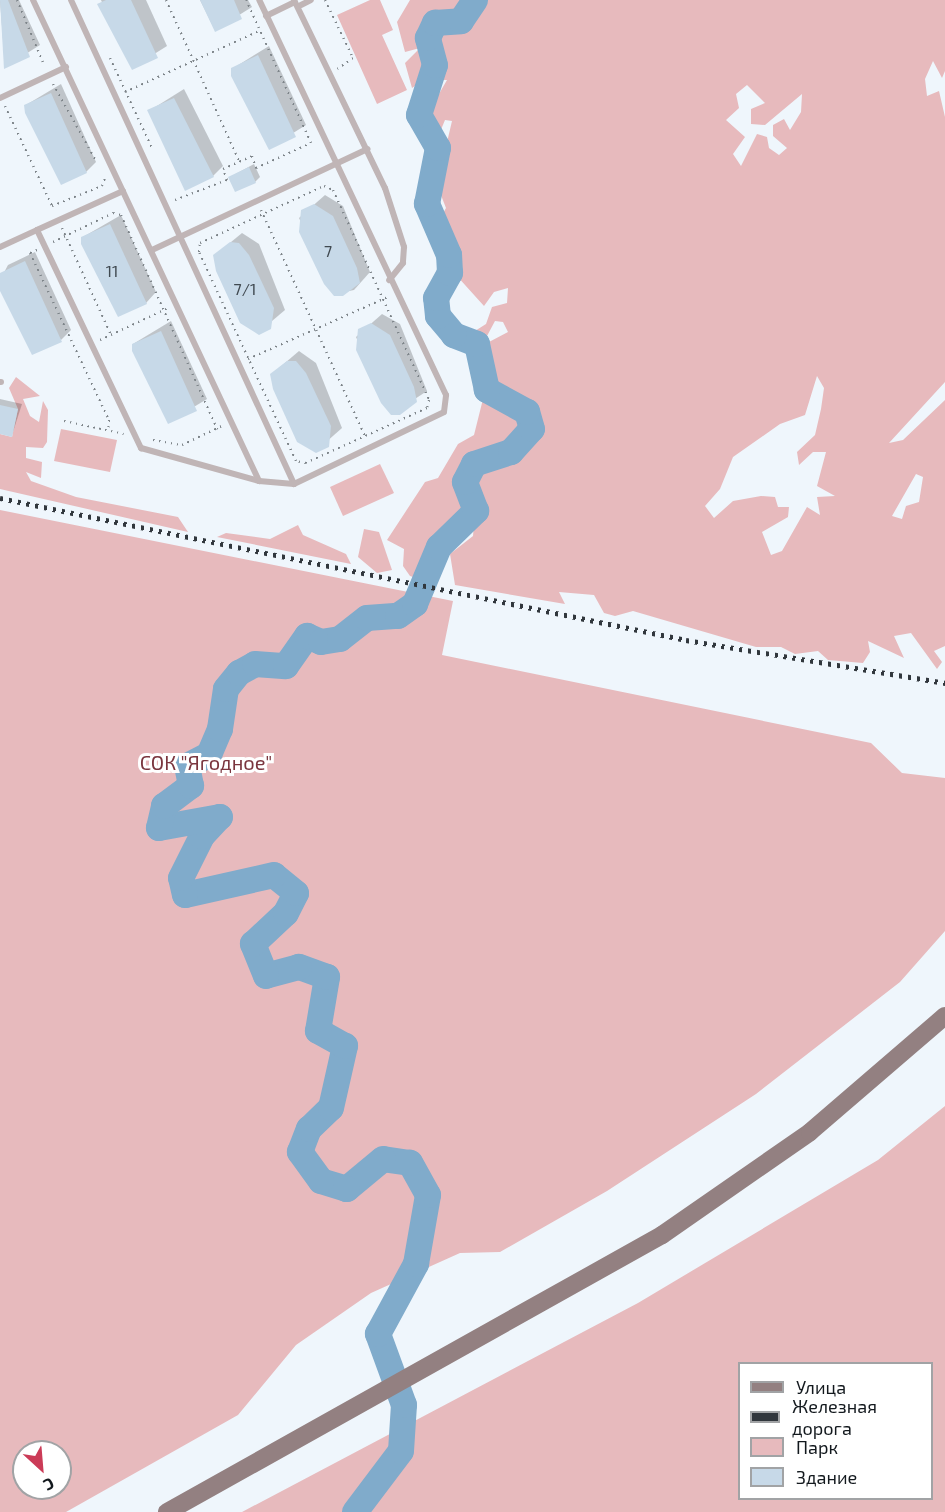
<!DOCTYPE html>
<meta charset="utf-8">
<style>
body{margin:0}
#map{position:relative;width:945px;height:1512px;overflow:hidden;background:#eff6fc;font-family:"Exo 2",sans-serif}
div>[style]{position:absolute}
.green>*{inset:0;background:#e7babd}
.shadow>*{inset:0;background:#0003}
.river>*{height:26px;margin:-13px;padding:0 13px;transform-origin:13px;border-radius:13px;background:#80abcb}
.building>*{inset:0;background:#c7d9e8}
.path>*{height:2px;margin-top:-1px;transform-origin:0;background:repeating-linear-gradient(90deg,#7d8489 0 1.5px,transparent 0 6px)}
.lane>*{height:6px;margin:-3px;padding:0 3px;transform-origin:3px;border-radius:3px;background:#c0b5b6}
.primary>*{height:18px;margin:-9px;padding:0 9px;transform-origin:9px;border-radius:9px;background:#938081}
.rail>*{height:4.5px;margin-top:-2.25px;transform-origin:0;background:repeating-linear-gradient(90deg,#31373d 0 3px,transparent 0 9px)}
span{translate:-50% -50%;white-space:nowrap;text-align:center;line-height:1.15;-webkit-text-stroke:6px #fff;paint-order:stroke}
.number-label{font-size:16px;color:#404950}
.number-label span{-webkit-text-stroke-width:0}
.park-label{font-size:20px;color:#7a353e}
.legend{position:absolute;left:738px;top:1362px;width:195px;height:138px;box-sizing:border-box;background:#fff;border:2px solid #a1a3a5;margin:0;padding:8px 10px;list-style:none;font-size:18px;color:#13191e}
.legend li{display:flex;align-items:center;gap:12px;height:30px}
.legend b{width:30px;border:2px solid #a1a3a5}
.north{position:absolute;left:12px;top:1440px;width:60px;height:60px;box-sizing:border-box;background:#fff;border:2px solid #a1a3a5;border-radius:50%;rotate:154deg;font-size:16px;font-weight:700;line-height:24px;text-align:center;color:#13191e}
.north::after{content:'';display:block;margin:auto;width:21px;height:27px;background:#cb3b57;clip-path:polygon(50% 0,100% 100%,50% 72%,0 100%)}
</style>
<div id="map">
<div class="green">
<i style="clip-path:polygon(370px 0,380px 0,393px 30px,382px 35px,407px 90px,377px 104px,337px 15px)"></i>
<i style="clip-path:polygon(evenodd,410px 0,945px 0,945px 71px,942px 78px,933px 61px,925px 79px,927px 96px,939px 91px,945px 117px,945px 382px,889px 443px,903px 440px,945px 400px,945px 646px,934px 651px,942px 662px,937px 669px,911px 633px,894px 636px,904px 658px,868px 641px,870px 652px,863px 663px,828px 660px,818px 651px,795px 654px,781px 647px,756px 647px,633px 611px,615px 616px,604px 613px,594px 595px,559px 592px,565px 604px,455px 585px,450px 554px,473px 536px,474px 524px,462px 520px,447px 525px,440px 539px,443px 559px,422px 564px,434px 574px,425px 581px,410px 576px,403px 566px,404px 549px,387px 540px,425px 482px,438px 478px,458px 444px,474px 435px,487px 383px,489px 342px,508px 332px,503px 322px,495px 321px,487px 336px,467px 336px,486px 324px,492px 307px,507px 303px,508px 288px,494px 292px,484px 306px,456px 275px,455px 256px,441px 244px,444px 234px,438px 222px,446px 208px,437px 185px,452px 121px,445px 120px,433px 149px,420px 127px,447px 80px,424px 80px,412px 88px,405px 63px,420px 48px,405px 52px,397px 22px,410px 0,747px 85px,765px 103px,751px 109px,751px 124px,765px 125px,802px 94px,801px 112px,790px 130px,784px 119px,773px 125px,773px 136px,787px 148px,779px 155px,769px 148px,767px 137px,757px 134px,741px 166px,733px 154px,745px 137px,726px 120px,739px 108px,736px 94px,747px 85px,410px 0,817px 376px,824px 388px,821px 409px,815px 435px,797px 452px,799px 465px,813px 452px,826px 452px,817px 486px,835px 496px,817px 497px,820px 515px,807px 507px,782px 551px,771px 555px,762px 532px,788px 517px,789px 507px,778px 507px,775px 497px,761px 496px,733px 501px,714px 518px,705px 506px,720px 489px,733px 457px,780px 424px,805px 415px,817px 376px,410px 0,916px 474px,923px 477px,919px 502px,906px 506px,902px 519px,892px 516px,916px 474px)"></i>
<i style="clip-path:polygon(16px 377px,40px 396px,23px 399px,30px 416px,39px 422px,43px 401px,48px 410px,47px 442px,43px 448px,26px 447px,26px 458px,42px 462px,41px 478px,26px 472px,31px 481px,76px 497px,178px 517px,188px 532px,0 489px,0 434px,12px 437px,18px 409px,9px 388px)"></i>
<i style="clip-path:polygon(61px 429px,117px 440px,110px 472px,54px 461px)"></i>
<i style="clip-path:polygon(380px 464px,394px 493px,343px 516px,330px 487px)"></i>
<i style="clip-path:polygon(evenodd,0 510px,453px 601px,442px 655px,871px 743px,902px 773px,945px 778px,945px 931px,900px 982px,756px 1094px,607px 1191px,500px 1252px,460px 1253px,371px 1293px,296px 1345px,238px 1415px,66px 1512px,0 1512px,0 510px,24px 1452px,60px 1452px,60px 1488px,24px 1488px,24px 1452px)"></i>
<i style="clip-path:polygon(298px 525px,303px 535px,346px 554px,351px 564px,217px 537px,226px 533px,270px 539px)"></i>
<i style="clip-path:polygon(364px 529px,379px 532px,392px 570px,377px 573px,358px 557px)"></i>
<i style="clip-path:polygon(evenodd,945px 1106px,945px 1512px,242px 1512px,638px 1303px,878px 1160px,945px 1106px,740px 1364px,932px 1364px,932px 1498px,740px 1498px,740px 1364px)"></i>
</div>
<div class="shadow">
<i style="clip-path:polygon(0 0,19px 0,40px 45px,5px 67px)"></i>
<i style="clip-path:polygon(101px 0,146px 0,167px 46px,132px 68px)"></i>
<i style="clip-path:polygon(200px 0,248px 0,252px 7px,215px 30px)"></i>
<i style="clip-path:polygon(269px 46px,306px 125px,269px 148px,232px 69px)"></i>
<i style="clip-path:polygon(61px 84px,96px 162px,86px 172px,26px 105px)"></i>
<i style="clip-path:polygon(184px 89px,223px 166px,213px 176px,149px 111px)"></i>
<i style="clip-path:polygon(254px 164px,260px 177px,255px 182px,230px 177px)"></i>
<i style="clip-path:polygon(325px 195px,343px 206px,370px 272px,354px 290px,335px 294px,299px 218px)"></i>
<i style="clip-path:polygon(121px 215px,156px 292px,146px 303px,83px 237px)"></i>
<i style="clip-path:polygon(242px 233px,259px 244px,285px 310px,259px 332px,241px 323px,214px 256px)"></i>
<i style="clip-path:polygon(35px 252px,71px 330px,61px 340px,0 280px,8px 265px)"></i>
<i style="clip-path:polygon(382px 314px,400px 324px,427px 391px,392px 414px,356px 337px)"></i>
<i style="clip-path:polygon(171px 321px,207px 399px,169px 422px,133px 344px)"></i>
<i style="clip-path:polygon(299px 351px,316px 363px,342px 428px,316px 451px,298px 441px,272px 374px)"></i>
<i style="clip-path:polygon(0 399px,22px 404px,12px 435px,0 433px)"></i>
</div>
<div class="river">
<i style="left:355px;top:1512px;width:76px;rotate:-53deg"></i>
<i style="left:401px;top:1451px;width:46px;rotate:-86.3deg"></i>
<i style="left:404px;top:1405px;width:76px;rotate:-110.1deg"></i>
<i style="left:378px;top:1334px;width:80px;rotate:-61.5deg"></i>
<i style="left:416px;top:1264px;width:70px;rotate:-80.1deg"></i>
<i style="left:428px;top:1195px;width:37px;rotate:-119deg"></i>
<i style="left:410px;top:1163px;width:27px;rotate:-172deg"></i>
<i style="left:383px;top:1159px;width:47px;rotate:140.2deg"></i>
<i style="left:347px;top:1189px;width:27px;rotate:-163deg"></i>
<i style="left:321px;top:1181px;width:36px;rotate:-126deg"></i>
<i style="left:300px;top:1152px;width:25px;rotate:-69deg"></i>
<i style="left:309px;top:1129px;width:30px;rotate:-44deg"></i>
<i style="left:331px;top:1108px;width:64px;rotate:-77.3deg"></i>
<i style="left:345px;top:1046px;width:31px;rotate:-151deg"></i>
<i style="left:318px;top:1031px;width:55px;rotate:-80.5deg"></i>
<i style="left:327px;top:977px;width:30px;rotate:-160deg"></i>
<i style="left:299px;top:967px;width:34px;rotate:165deg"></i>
<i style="left:266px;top:976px;width:35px;rotate:-112deg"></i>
<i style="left:253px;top:944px;width:45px;rotate:-43.2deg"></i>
<i style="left:286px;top:913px;width:22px;rotate:-63deg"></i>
<i style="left:296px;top:893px;width:28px;rotate:-141deg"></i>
<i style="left:274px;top:875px;width:91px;rotate:167.3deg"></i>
<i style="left:185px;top:895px;width:17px;rotate:-103deg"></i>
<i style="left:181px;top:878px;width:47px;rotate:-63.4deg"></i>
<i style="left:202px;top:836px;width:26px;rotate:-47deg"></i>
<i style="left:220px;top:817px;width:62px;rotate:169.8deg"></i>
<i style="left:159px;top:828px;width:23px;rotate:-77deg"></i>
<i style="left:164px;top:806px;width:34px;rotate:-37deg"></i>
<i style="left:191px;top:786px;width:20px;rotate:-101deg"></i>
<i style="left:187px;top:766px;width:25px;rotate:-27deg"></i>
<i style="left:209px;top:755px;width:28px;rotate:-67deg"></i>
<i style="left:220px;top:729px;width:40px;rotate:-81.5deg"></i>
<i style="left:226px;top:689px;width:21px;rotate:-51deg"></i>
<i style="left:239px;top:673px;width:18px;rotate:-29deg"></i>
<i style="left:255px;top:664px;width:31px;rotate:4deg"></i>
<i style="left:286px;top:666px;width:37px;rotate:-55deg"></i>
<i style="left:307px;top:636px;width:15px;rotate:23deg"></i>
<i style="left:321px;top:642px;width:19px;rotate:-9deg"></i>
<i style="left:340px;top:639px;width:34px;rotate:-38deg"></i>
<i style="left:367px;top:618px;width:31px;rotate:-4deg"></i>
<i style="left:398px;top:616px;width:21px;rotate:-35deg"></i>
<i style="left:415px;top:604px;width:62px;rotate:-67.2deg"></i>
<i style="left:439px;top:547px;width:52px;rotate:-44.2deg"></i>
<i style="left:476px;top:511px;width:31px;rotate:-111deg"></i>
<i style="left:465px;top:482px;width:20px;rotate:-63deg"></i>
<i style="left:474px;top:464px;width:39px;rotate:-18deg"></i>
<i style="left:511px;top:452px;width:31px;rotate:-48deg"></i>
<i style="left:532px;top:429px;width:18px;rotate:-106deg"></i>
<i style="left:527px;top:412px;width:46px;rotate:-151.2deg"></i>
<i style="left:487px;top:390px;width:47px;rotate:-102.3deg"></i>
<i style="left:477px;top:344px;width:25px;rotate:-159deg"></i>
<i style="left:454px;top:335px;width:25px;rotate:-130deg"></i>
<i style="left:438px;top:316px;width:18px;rotate:-96deg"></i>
<i style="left:436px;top:298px;width:29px;rotate:-61deg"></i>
<i style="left:450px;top:273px;width:18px;rotate:-93deg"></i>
<i style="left:449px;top:255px;width:56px;rotate:-113.3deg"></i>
<i style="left:427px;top:204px;width:57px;rotate:-78.9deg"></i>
<i style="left:438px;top:148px;width:38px;rotate:-120deg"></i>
<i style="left:419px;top:115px;width:52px;rotate:-72.3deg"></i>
<i style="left:435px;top:65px;width:28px;rotate:-105deg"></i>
<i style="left:428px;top:38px;width:17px;rotate:-65deg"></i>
<i style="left:435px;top:23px;width:26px;rotate:-4deg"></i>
<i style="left:461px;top:21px;width:25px;rotate:-56deg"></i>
</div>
<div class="building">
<i style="clip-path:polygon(0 0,8px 0,30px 57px,4px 69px)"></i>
<i style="clip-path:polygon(106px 0,131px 0,158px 58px,132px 70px,97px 4px)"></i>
<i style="clip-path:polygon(200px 0,234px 0,242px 19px,215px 32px)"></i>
<i style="clip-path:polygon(258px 55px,296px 137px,269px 150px,231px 76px,231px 68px)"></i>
<i style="clip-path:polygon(51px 93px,87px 173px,61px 185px,25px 113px,24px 105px)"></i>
<i style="clip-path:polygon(174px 98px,214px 177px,185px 191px,147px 110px)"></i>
<i style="clip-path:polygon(249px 167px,256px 183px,235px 192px,228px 177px)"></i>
<i style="clip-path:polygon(314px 204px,333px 216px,357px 268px,360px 283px,343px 296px,334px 296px,324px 284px,299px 232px,301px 210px)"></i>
<i style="clip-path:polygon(110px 224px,147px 304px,118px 317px,81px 244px,81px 237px)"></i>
<i style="clip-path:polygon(230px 242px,239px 243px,249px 255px,274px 308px,271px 329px,259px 335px,240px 323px,216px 271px,213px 255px)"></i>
<i style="clip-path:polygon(25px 261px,62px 342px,32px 355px,0 291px,0 273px)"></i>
<i style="clip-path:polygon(371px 323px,390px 335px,414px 387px,417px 402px,400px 415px,391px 415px,381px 403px,356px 350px,358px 329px)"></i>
<i style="clip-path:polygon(161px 331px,197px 411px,168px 424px,132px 351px,132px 344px)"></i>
<i style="clip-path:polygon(287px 361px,296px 361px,306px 373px,331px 426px,329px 447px,316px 453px,297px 442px,273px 389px,270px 374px)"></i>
<i style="clip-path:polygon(0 405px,18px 409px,12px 437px,0 434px)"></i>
</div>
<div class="path">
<i style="left:17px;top:0;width:70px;rotate:67.4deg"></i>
<i style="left:166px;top:0;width:177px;rotate:65.6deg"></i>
<i style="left:325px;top:0;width:64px;rotate:64.2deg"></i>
<i style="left:353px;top:58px;width:19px;rotate:145deg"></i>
<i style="left:110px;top:58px;width:99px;rotate:65deg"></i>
<i style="left:53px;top:84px;width:86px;rotate:60.8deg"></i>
<i style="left:125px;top:92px;width:147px;rotate:-24.5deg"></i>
<i style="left:5px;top:106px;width:110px;rotate:64.8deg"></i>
<i style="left:52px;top:206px;width:54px;rotate:-21.8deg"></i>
<i style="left:102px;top:186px;width:9px;rotate:-69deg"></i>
<i style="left:324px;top:186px;width:10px;rotate:24deg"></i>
<i style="left:333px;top:190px;width:231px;rotate:65.4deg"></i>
<i style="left:429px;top:400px;width:8px;rotate:104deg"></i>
<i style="left:427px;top:408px;width:133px;rotate:155.6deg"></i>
<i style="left:306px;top:463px;width:10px;rotate:-169deg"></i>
<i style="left:296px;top:461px;width:230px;rotate:-114.9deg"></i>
<i style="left:199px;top:252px;width:9px;rotate:-84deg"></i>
<i style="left:200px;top:243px;width:136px;rotate:-24.7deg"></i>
<i style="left:175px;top:200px;width:56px;rotate:-21deg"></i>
<i style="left:227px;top:180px;width:12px;rotate:-110deg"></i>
<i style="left:223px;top:169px;width:32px;rotate:-24deg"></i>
<i style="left:252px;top:156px;width:13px;rotate:72deg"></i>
<i style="left:256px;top:168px;width:60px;rotate:-24.4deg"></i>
<i style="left:311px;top:143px;width:157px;rotate:-114.4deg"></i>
<i style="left:261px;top:210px;width:249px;rotate:65.3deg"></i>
<i style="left:62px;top:228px;width:118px;rotate:65.4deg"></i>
<i style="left:53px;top:242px;width:67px;rotate:-25.8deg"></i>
<i style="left:113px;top:213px;width:8px;rotate:14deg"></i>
<i style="left:121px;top:215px;width:235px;rotate:65.8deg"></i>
<i style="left:37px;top:250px;width:8px;rotate:157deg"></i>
<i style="left:30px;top:253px;width:185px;rotate:64.7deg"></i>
<i style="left:109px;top:420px;width:11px;rotate:95deg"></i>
<i style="left:100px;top:340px;width:75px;rotate:-25.2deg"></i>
<i style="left:248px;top:359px;width:153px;rotate:-23.9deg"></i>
<i style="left:64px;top:421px;width:61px;rotate:12.2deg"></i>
<i style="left:153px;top:440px;width:29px;rotate:10deg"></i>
<i style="left:182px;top:445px;width:47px;rotate:-25.5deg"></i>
</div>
<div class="lane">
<i style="left:33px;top:0;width:531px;rotate:64.83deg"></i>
<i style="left:71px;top:0;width:533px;rotate:65.26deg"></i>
<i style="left:294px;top:0;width:209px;rotate:64.2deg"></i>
<i style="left:385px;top:188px;width:62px;rotate:72.1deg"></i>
<i style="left:404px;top:247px;width:16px;rotate:94deg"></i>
<i style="left:403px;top:263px;width:22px;rotate:129deg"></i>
<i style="left:301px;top:5px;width:11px;rotate:-27deg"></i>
<i style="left:266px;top:16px;width:32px;rotate:-26deg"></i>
<i style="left:0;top:98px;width:73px;rotate:-25.2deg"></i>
<i style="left:123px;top:191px;width:94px;rotate:155.6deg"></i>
<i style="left:37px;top:230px;width:242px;rotate:64.5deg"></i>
<i style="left:141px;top:448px;width:123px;rotate:15.6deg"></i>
<i style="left:259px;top:481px;width:35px;rotate:5deg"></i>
<i style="left:294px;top:484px;width:166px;rotate:-25.6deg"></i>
<i style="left:444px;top:412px;width:17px;rotate:-83deg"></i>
<i style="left:446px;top:395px;width:437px;rotate:-115.3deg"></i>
<i style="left:0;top:247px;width:41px;rotate:-24.7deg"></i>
<i style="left:152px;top:250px;width:238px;rotate:-25.1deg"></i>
<i style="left:0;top:382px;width:1px"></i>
</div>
<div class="primary">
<i style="left:167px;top:1512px;width:567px;rotate:-29.23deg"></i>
<i style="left:662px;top:1235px;width:180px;rotate:-34.8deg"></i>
<i style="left:810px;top:1132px;width:178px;rotate:-40.7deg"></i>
</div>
<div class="rail">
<i style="left:0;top:498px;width:701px;rotate:11.69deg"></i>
<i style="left:686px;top:640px;width:263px;rotate:9.4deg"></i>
</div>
<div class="number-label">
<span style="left:328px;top:251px">7</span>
<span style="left:112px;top:271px">11</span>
<span style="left:245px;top:289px">7/1</span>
</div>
<div class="park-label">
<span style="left:206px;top:762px">СОК "Ягодное"</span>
</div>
<ul class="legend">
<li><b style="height:8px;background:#938081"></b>Улица</li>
<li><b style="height:8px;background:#31373d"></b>Железная дорога</li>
<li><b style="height:16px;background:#e7babd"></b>Парк</li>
<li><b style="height:16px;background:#c7d9e8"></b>Здание</li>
</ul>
<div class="north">С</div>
</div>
